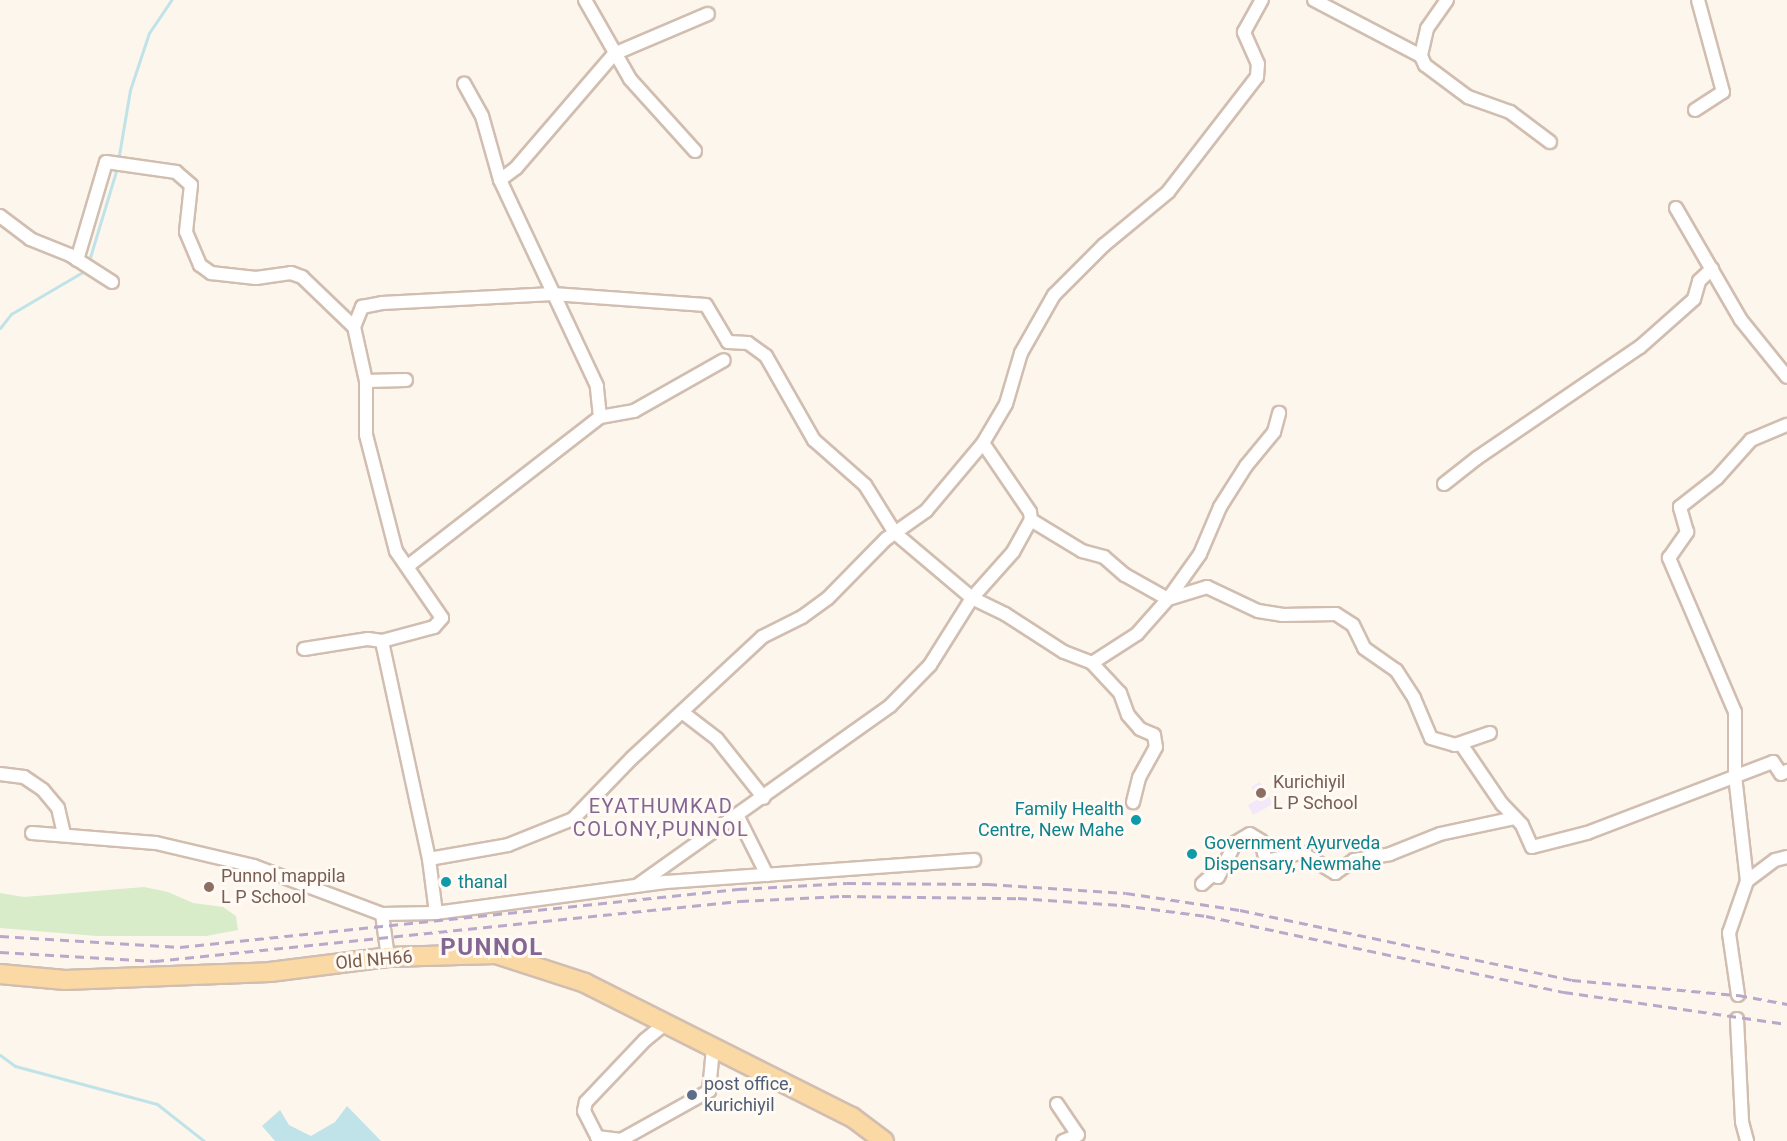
<!DOCTYPE html>
<style>
body{margin:0}
#map{position:relative;width:1787px;height:1141px;overflow:hidden;background:#fdf6ec;font-family:Roboto,sans-serif}
div>[style]{position:absolute}
.education>*{inset:0;background:#f3e8fa}
.green>*{inset:0;background:#d8ecc9}
.water>*{inset:0;background:#bfe3e8}
.stream>*{height:3px;margin:-1.5px;padding:0 1.5px;transform-origin:1.5px;border-radius:1.5px;background:#bfe3e8}
.roads{filter:drop-shadow(2px 0 #d1beb0) drop-shadow(-2px 0 #d1beb0) drop-shadow(0 2px #d1beb0) drop-shadow(0 -2px #d1beb0)}
.street>*{height:12px;margin:-6px;padding:0 6px;transform-origin:6px;border-radius:6px;background:#fff}
.primary>*{height:18px;margin:-9px;padding:0 9px;transform-origin:9px;border-radius:9px;background:#fbd9a5}
.rail>*{height:3px;margin-top:-1.5px;transform-origin:0;background:repeating-linear-gradient(90deg,#b9a8c9 0 9px,transparent 0 15px)}
.dots>*{width:16px;height:16px;translate:-50% -50%;box-sizing:border-box;border:3px solid #fffaf3;border-radius:50%}
span{translate:-50% -50%;white-space:nowrap;text-align:center;line-height:1.15;-webkit-text-stroke:6px #fffaf3;paint-order:stroke}
.education-label{font-size:18px;color:#785e54}
.left{translate:0 -50%;text-align:left}
.culture-label{font-size:18px;color:#0d838f}
.right{translate:-100% -50%;text-align:right}
.street-label{font-size:18px;color:#7a5c4d}
.service-label{font-size:18px;color:#4e5e75}
.neighbourhood-label{font-size:20px;color:#846695;letter-spacing:1.5px}
.district-label{font-size:24px;color:#846695;font-weight:700;letter-spacing:1.5px}
</style>
<div id="map">
<div class="education">
<i style="clip-path:polygon(1260px 782px,1273px 804px,1253px 815px,1248px 805px,1258px 799px,1251px 787px)"></i>
</div>
<div class="green">
<i style="clip-path:polygon(144px 887px,168px 892px,193px 903px,223px 907px,236px 916px,238px 930px,206px 936px,97px 936px,0 928px,0 893px,24px 897px)"></i>
</div>
<div class="water">
<i style="clip-path:polygon(347px 1106px,381px 1141px,275px 1141px,262px 1126px,280px 1110px,289px 1125px,311px 1136px,335px 1122px)"></i>
</div>
<div class="stream">
<i style="left:119px;top:155px;width:66px;rotate:-80.4deg"></i>
<i style="left:130px;top:90px;width:60px;rotate:-71.6deg"></i>
<i style="left:149px;top:33px;width:40px;rotate:-56deg"></i>
<i style="left:88px;top:264px;width:97px;rotate:-73.2deg"></i>
<i style="left:0;top:328px;width:18px;rotate:-52deg"></i>
<i style="left:11px;top:314px;width:87px;rotate:-30.4deg"></i>
<i style="left:0;top:1055px;width:19px;rotate:36deg"></i>
<i style="left:15px;top:1066px;width:147px;rotate:15deg"></i>
<i style="left:157px;top:1104px;width:60px;rotate:38.2deg"></i>
</div>
<div class="roads">
<div class="street">
<i style="left:585px;top:0;width:91px;rotate:60.3deg"></i>
<i style="left:630px;top:79px;width:97px;rotate:47.9deg"></i>
<i style="left:1314px;top:0;width:121px;rotate:27.6deg"></i>
<i style="left:1447px;top:0;width:35px;rotate:125deg"></i>
<i style="left:1427px;top:29px;width:28px;rotate:103deg"></i>
<i style="left:1421px;top:56px;width:10px;rotate:66deg"></i>
<i style="left:1425px;top:65px;width:54px;rotate:36.7deg"></i>
<i style="left:1468px;top:97px;width:45px;rotate:19.7deg"></i>
<i style="left:1510px;top:112px;width:50px;rotate:36.9deg"></i>
<i style="left:1695px;top:110px;width:33px;rotate:-33deg"></i>
<i style="left:1723px;top:92px;width:95px;rotate:-105.2deg"></i>
<i style="left:500px;top:180px;width:20px;rotate:-37deg"></i>
<i style="left:516px;top:168px;width:150px;rotate:-49.3deg"></i>
<i style="left:614px;top:54px;width:102px;rotate:-23.1deg"></i>
<i style="left:1676px;top:208px;width:129px;rotate:59.9deg"></i>
<i style="left:1741px;top:320px;width:73px;rotate:51.1deg"></i>
<i style="left:0;top:216px;width:38px;rotate:37deg"></i>
<i style="left:30px;top:239px;width:43px;rotate:21.8deg"></i>
<i style="left:70px;top:255px;width:50px;rotate:32.7deg"></i>
<i style="left:77px;top:260px;width:102px;rotate:-73.5deg"></i>
<i style="left:106px;top:162px;width:71px;rotate:8.1deg"></i>
<i style="left:176px;top:172px;width:20px;rotate:41deg"></i>
<i style="left:191px;top:185px;width:47px;rotate:96.1deg"></i>
<i style="left:186px;top:232px;width:36px;rotate:67deg"></i>
<i style="left:200px;top:265px;width:14px;rotate:36deg"></i>
<i style="left:211px;top:273px;width:45px;rotate:6.3deg"></i>
<i style="left:256px;top:278px;width:35px;rotate:-8deg"></i>
<i style="left:291px;top:273px;width:12px;rotate:20deg"></i>
<i style="left:302px;top:277px;width:72px;rotate:43.9deg"></i>
<i style="left:366px;top:381px;width:40px;rotate:-1.4deg"></i>
<i style="left:600px;top:417px;width:35px;rotate:-10deg"></i>
<i style="left:634px;top:411px;width:103px;rotate:-29.5deg"></i>
<i style="left:1444px;top:484px;width:42px;rotate:-38.2deg"></i>
<i style="left:1477px;top:458px;width:197px;rotate:-34.3deg"></i>
<i style="left:1640px;top:347px;width:72px;rotate:-41.6deg"></i>
<i style="left:1694px;top:299px;width:19px;rotate:-74deg"></i>
<i style="left:1699px;top:281px;width:18px;rotate:-43deg"></i>
<i style="left:1031px;top:520px;width:60px;rotate:31.3deg"></i>
<i style="left:1082px;top:551px;width:23px;rotate:15deg"></i>
<i style="left:1104px;top:557px;width:28px;rotate:41deg"></i>
<i style="left:1125px;top:575px;width:49px;rotate:29.2deg"></i>
<i style="left:1168px;top:599px;width:41px;rotate:-17.1deg"></i>
<i style="left:1207px;top:587px;width:56px;rotate:25.2deg"></i>
<i style="left:1258px;top:611px;width:24px;rotate:9deg"></i>
<i style="left:1282px;top:615px;width:54px;rotate:-1.1deg"></i>
<i style="left:1336px;top:614px;width:20px;rotate:33deg"></i>
<i style="left:1353px;top:625px;width:25px;rotate:64deg"></i>
<i style="left:1364px;top:648px;width:39px;rotate:35deg"></i>
<i style="left:1396px;top:670px;width:33px;rotate:57deg"></i>
<i style="left:1414px;top:698px;width:43px;rotate:67deg"></i>
<i style="left:1431px;top:738px;width:25px;rotate:16deg"></i>
<i style="left:1455px;top:745px;width:37px;rotate:-19deg"></i>
<i style="left:408px;top:566px;width:243px;rotate:-37.8deg"></i>
<i style="left:600px;top:417px;width:31px;rotate:-96deg"></i>
<i style="left:597px;top:386px;width:228px;rotate:-115.2deg"></i>
<i style="left:500px;top:180px;width:66px;rotate:-105.7deg"></i>
<i style="left:482px;top:116px;width:37px;rotate:-119deg"></i>
<i style="left:304px;top:649px;width:65px;rotate:-8.9deg"></i>
<i style="left:368px;top:639px;width:14px;rotate:8deg"></i>
<i style="left:1092px;top:663px;width:54px;rotate:-32.8deg"></i>
<i style="left:1137px;top:634px;width:47px;rotate:-48.5deg"></i>
<i style="left:1168px;top:599px;width:55px;rotate:-54.6deg"></i>
<i style="left:1200px;top:554px;width:51px;rotate:-66.9deg"></i>
<i style="left:1220px;top:507px;width:49px;rotate:-57.6deg"></i>
<i style="left:1246px;top:466px;width:44px;rotate:-50.5deg"></i>
<i style="left:1274px;top:432px;width:20px;rotate:-75deg"></i>
<i style="left:682px;top:712px;width:44px;rotate:37.6deg"></i>
<i style="left:717px;top:739px;width:75px;rotate:51.5deg"></i>
<i style="left:1461px;top:744px;width:73px;rotate:55.7deg"></i>
<i style="left:1502px;top:804px;width:29px;rotate:46deg"></i>
<i style="left:1522px;top:825px;width:24px;rotate:66deg"></i>
<i style="left:1532px;top:847px;width:57px;rotate:-14.3deg"></i>
<i style="left:1587px;top:833px;width:199px;rotate:-20.9deg"></i>
<i style="left:1773px;top:762px;width:14px;rotate:56deg"></i>
<i style="left:1781px;top:774px;width:7px;rotate:-27deg"></i>
<i style="left:0;top:774px;width:24px;rotate:7deg"></i>
<i style="left:24px;top:777px;width:23px;rotate:34deg"></i>
<i style="left:43px;top:790px;width:23px;rotate:50deg"></i>
<i style="left:58px;top:808px;width:26px;rotate:77deg"></i>
<i style="left:738px;top:817px;width:65px;rotate:63.4deg"></i>
<i style="left:32px;top:833px;width:124px;rotate:4.6deg"></i>
<i style="left:156px;top:843px;width:101px;rotate:13.2deg"></i>
<i style="left:254px;top:866px;width:137px;rotate:20.6deg"></i>
<i style="left:382px;top:914px;width:54px;rotate:-1.1deg"></i>
<i style="left:436px;top:913px;width:54px;rotate:-97.4deg"></i>
<i style="left:429px;top:859px;width:80px;rotate:-10deg"></i>
<i style="left:508px;top:845px;width:70px;rotate:-21.8deg"></i>
<i style="left:573px;top:819px;width:85px;rotate:-46deg"></i>
<i style="left:632px;top:758px;width:178px;rotate:-42.9deg"></i>
<i style="left:762px;top:637px;width:45px;rotate:-26.6deg"></i>
<i style="left:802px;top:617px;width:32px;rotate:-36deg"></i>
<i style="left:828px;top:598px;width:83px;rotate:-45.5deg"></i>
<i style="left:886px;top:539px;width:49px;rotate:-35deg"></i>
<i style="left:926px;top:511px;width:89px;rotate:-50deg"></i>
<i style="left:983px;top:443px;width:45px;rotate:-59.5deg"></i>
<i style="left:1006px;top:404px;width:53px;rotate:-73.6deg"></i>
<i style="left:1021px;top:353px;width:67px;rotate:-60.4deg"></i>
<i style="left:1054px;top:295px;width:71px;rotate:-45deg"></i>
<i style="left:1104px;top:245px;width:83px;rotate:-39.6deg"></i>
<i style="left:1168px;top:192px;width:145px;rotate:-52.3deg"></i>
<i style="left:1257px;top:77px;width:13px;rotate:-86deg"></i>
<i style="left:1258px;top:64px;width:35px;rotate:-114deg"></i>
<i style="left:1244px;top:32px;width:37px;rotate:-61deg"></i>
<i style="left:429px;top:859px;width:223px;rotate:-102.2deg"></i>
<i style="left:382px;top:641px;width:54px;rotate:-15.1deg"></i>
<i style="left:434px;top:627px;width:12px;rotate:-48deg"></i>
<i style="left:442px;top:618px;width:81px;rotate:-124.5deg"></i>
<i style="left:396px;top:551px;width:120px;rotate:-104.5deg"></i>
<i style="left:366px;top:435px;width:54px;rotate:-90deg"></i>
<i style="left:366px;top:381px;width:55px;rotate:-102.5deg"></i>
<i style="left:354px;top:327px;width:22px;rotate:-68deg"></i>
<i style="left:362px;top:307px;width:20px;rotate:-11deg"></i>
<i style="left:382px;top:303px;width:171px;rotate:-3deg"></i>
<i style="left:553px;top:294px;width:153px;rotate:4.1deg"></i>
<i style="left:706px;top:305px;width:43px;rotate:59.3deg"></i>
<i style="left:728px;top:342px;width:20px;rotate:3deg"></i>
<i style="left:748px;top:343px;width:22px;rotate:36deg"></i>
<i style="left:766px;top:356px;width:97px;rotate:60.3deg"></i>
<i style="left:814px;top:440px;width:68px;rotate:41.4deg"></i>
<i style="left:865px;top:485px;width:57px;rotate:58deg"></i>
<i style="left:895px;top:533px;width:101px;rotate:40.2deg"></i>
<i style="left:972px;top:598px;width:37px;rotate:26deg"></i>
<i style="left:1005px;top:614px;width:70px;rotate:32.8deg"></i>
<i style="left:1064px;top:652px;width:30px;rotate:21deg"></i>
<i style="left:1092px;top:663px;width:41px;rotate:47deg"></i>
<i style="left:1120px;top:693px;width:23px;rotate:70deg"></i>
<i style="left:1128px;top:715px;width:18px;rotate:49deg"></i>
<i style="left:1140px;top:729px;width:15px;rotate:23deg"></i>
<i style="left:1154px;top:735px;width:12px;rotate:81deg"></i>
<i style="left:1156px;top:747px;width:35px;rotate:119deg"></i>
<i style="left:1139px;top:778px;width:25px;rotate:104deg"></i>
<i style="left:1747px;top:881px;width:35px;rotate:-37deg"></i>
<i style="left:1775px;top:860px;width:12px;rotate:-14deg"></i>
<i style="left:1202px;top:884px;width:13px;rotate:-42deg"></i>
<i style="left:1212px;top:875px;width:6px;rotate:18deg"></i>
<i style="left:1218px;top:877px;width:38px;rotate:-63deg"></i>
<i style="left:1235px;top:843px;width:17px;rotate:-31deg"></i>
<i style="left:1250px;top:834px;width:13px;rotate:32deg"></i>
<i style="left:1261px;top:841px;width:21px;rotate:76deg"></i>
<i style="left:1266px;top:861px;width:37px;rotate:-13deg"></i>
<i style="left:1302px;top:853px;width:39px;rotate:31deg"></i>
<i style="left:1335px;top:873px;width:23px;rotate:-34deg"></i>
<i style="left:1354px;top:860px;width:36px;rotate:-9deg"></i>
<i style="left:1390px;top:854px;width:54px;rotate:-21.8deg"></i>
<i style="left:1440px;top:834px;width:77px;rotate:-12deg"></i>
<i style="left:638px;top:885px;width:309px;rotate:-35.4deg"></i>
<i style="left:890px;top:706px;width:57px;rotate:-45.7deg"></i>
<i style="left:930px;top:665px;width:79px;rotate:-57.9deg"></i>
<i style="left:972px;top:598px;width:62px;rotate:-48.3deg"></i>
<i style="left:1013px;top:552px;width:37px;rotate:-61deg"></i>
<i style="left:1031px;top:520px;width:8px;rotate:-97deg"></i>
<i style="left:1030px;top:512px;width:83px;rotate:-124.3deg"></i>
<i style="left:436px;top:913px;width:231px;rotate:-7.7deg"></i>
<i style="left:665px;top:882px;width:310px;rotate:-4.1deg"></i>
<i style="left:382px;top:914px;width:43px;rotate:82.1deg"></i>
<i style="left:1738px;top:995px;width:63px;rotate:-98.3deg"></i>
<i style="left:1729px;top:933px;width:55px;rotate:-70.9deg"></i>
<i style="left:1747px;top:881px;width:106px;rotate:-96.5deg"></i>
<i style="left:1735px;top:776px;width:64px;rotate:-90deg"></i>
<i style="left:1735px;top:712px;width:168px;rotate:-113.2deg"></i>
<i style="left:1669px;top:558px;width:32px;rotate:-55deg"></i>
<i style="left:1687px;top:532px;width:26px;rotate:-106deg"></i>
<i style="left:1680px;top:507px;width:47px;rotate:-38.1deg"></i>
<i style="left:1717px;top:478px;width:51px;rotate:-48.2deg"></i>
<i style="left:1751px;top:440px;width:39px;rotate:-23deg"></i>
<i style="left:1737px;top:1019px;width:103px;rotate:87.2deg"></i>
<i style="left:1742px;top:1122px;width:20px;rotate:75deg"></i>
<i style="left:666px;top:1023px;width:27px;rotate:141deg"></i>
<i style="left:645px;top:1040px;width:86px;rotate:133.6deg"></i>
<i style="left:586px;top:1102px;width:9px;rotate:103deg"></i>
<i style="left:584px;top:1111px;width:29px;rotate:63deg"></i>
<i style="left:597px;top:1137px;width:24px;rotate:7deg"></i>
<i style="left:621px;top:1140px;width:101px;rotate:-29.1deg"></i>
<i style="left:709px;top:1091px;width:43px;rotate:-84.7deg"></i>
<i style="left:1057px;top:1104px;width:37px;rotate:56deg"></i>
<i style="left:1078px;top:1135px;width:16px;rotate:158deg"></i>
</div>
<div class="primary">
<i style="left:0;top:974px;width:65px;rotate:5.3deg"></i>
<i style="left:65px;top:980px;width:205px;rotate:-2.2deg"></i>
<i style="left:270px;top:972px;width:119px;rotate:-7.2deg"></i>
<i style="left:388px;top:957px;width:108px;rotate:-1.6deg"></i>
<i style="left:496px;top:954px;width:94px;rotate:18deg"></i>
<i style="left:585px;top:983px;width:299px;rotate:26.7deg"></i>
<i style="left:852px;top:1117px;width:40px;rotate:37deg"></i>
</div>
</div>
<div class="rail">
<i style="left:0;top:936px;width:180px;rotate:3.5deg"></i>
<i style="left:180px;top:947px;width:561px;rotate:-5.93deg"></i>
<i style="left:738px;top:889px;width:109px;rotate:-3.2deg"></i>
<i style="left:847px;top:883px;width:141px;rotate:0.4deg"></i>
<i style="left:988px;top:884px;width:138px;rotate:3.7deg"></i>
<i style="left:1126px;top:893px;width:115px;rotate:8.5deg"></i>
<i style="left:1240px;top:910px;width:339px;rotate:11.9deg"></i>
<i style="left:1572px;top:980px;width:167px;rotate:5.2deg"></i>
<i style="left:1738px;top:995px;width:50px;rotate:10.4deg"></i>
<i style="left:0;top:952px;width:155px;rotate:3.3deg"></i>
<i style="left:155px;top:961px;width:588px;rotate:-5.86deg"></i>
<i style="left:740px;top:901px;width:102px;rotate:-2.8deg"></i>
<i style="left:842px;top:896px;width:176px;rotate:0.7deg"></i>
<i style="left:1018px;top:898px;width:103px;rotate:3.9deg"></i>
<i style="left:1121px;top:905px;width:86px;rotate:7.4deg"></i>
<i style="left:1206px;top:916px;width:366px;rotate:12deg"></i>
<i style="left:1564px;top:992px;width:225px;rotate:8.2deg"></i>
</div>
<div class="dots">
<i style="left:1261px;top:793px;background:#8d6e63"></i>
<i style="left:1136px;top:820px;background:#0f9aa8"></i>
<i style="left:1192px;top:854px;background:#0f9aa8"></i>
<i style="left:446px;top:882px;background:#0f9aa8"></i>
<i style="left:209px;top:887px;background:#8d6e63"></i>
<i style="left:692px;top:1095px;background:#5c6f8a"></i>
</div>
<div class="education-label">
<span class="left" style="left:1273px;top:793px">Kurichiyil<br>L P School</span>
<span class="left" style="left:221px;top:887px">Punnol mappila<br>L P School</span>
</div>
<div class="culture-label">
<span class="right" style="left:1124px;top:820px">Family Health<br>Centre, New Mahe</span>
<span class="left" style="left:1204px;top:854px">Government Ayurveda<br>Dispensary, Newmahe</span>
<span class="left" style="left:458px;top:882px">thanal</span>
</div>
<div class="street-label">
<span style="left:374px;top:960px;rotate:-5deg">Old NH66</span>
</div>
<div class="service-label">
<span class="left" style="left:704px;top:1095px">post office,<br>kurichiyil</span>
</div>
<div class="neighbourhood-label">
<span style="left:661px;top:818px">EYATHUMKAD<br>COLONY,PUNNOL</span>
</div>
<div class="district-label">
<span style="left:492px;top:948px">PUNNOL</span>
</div>
</div>
